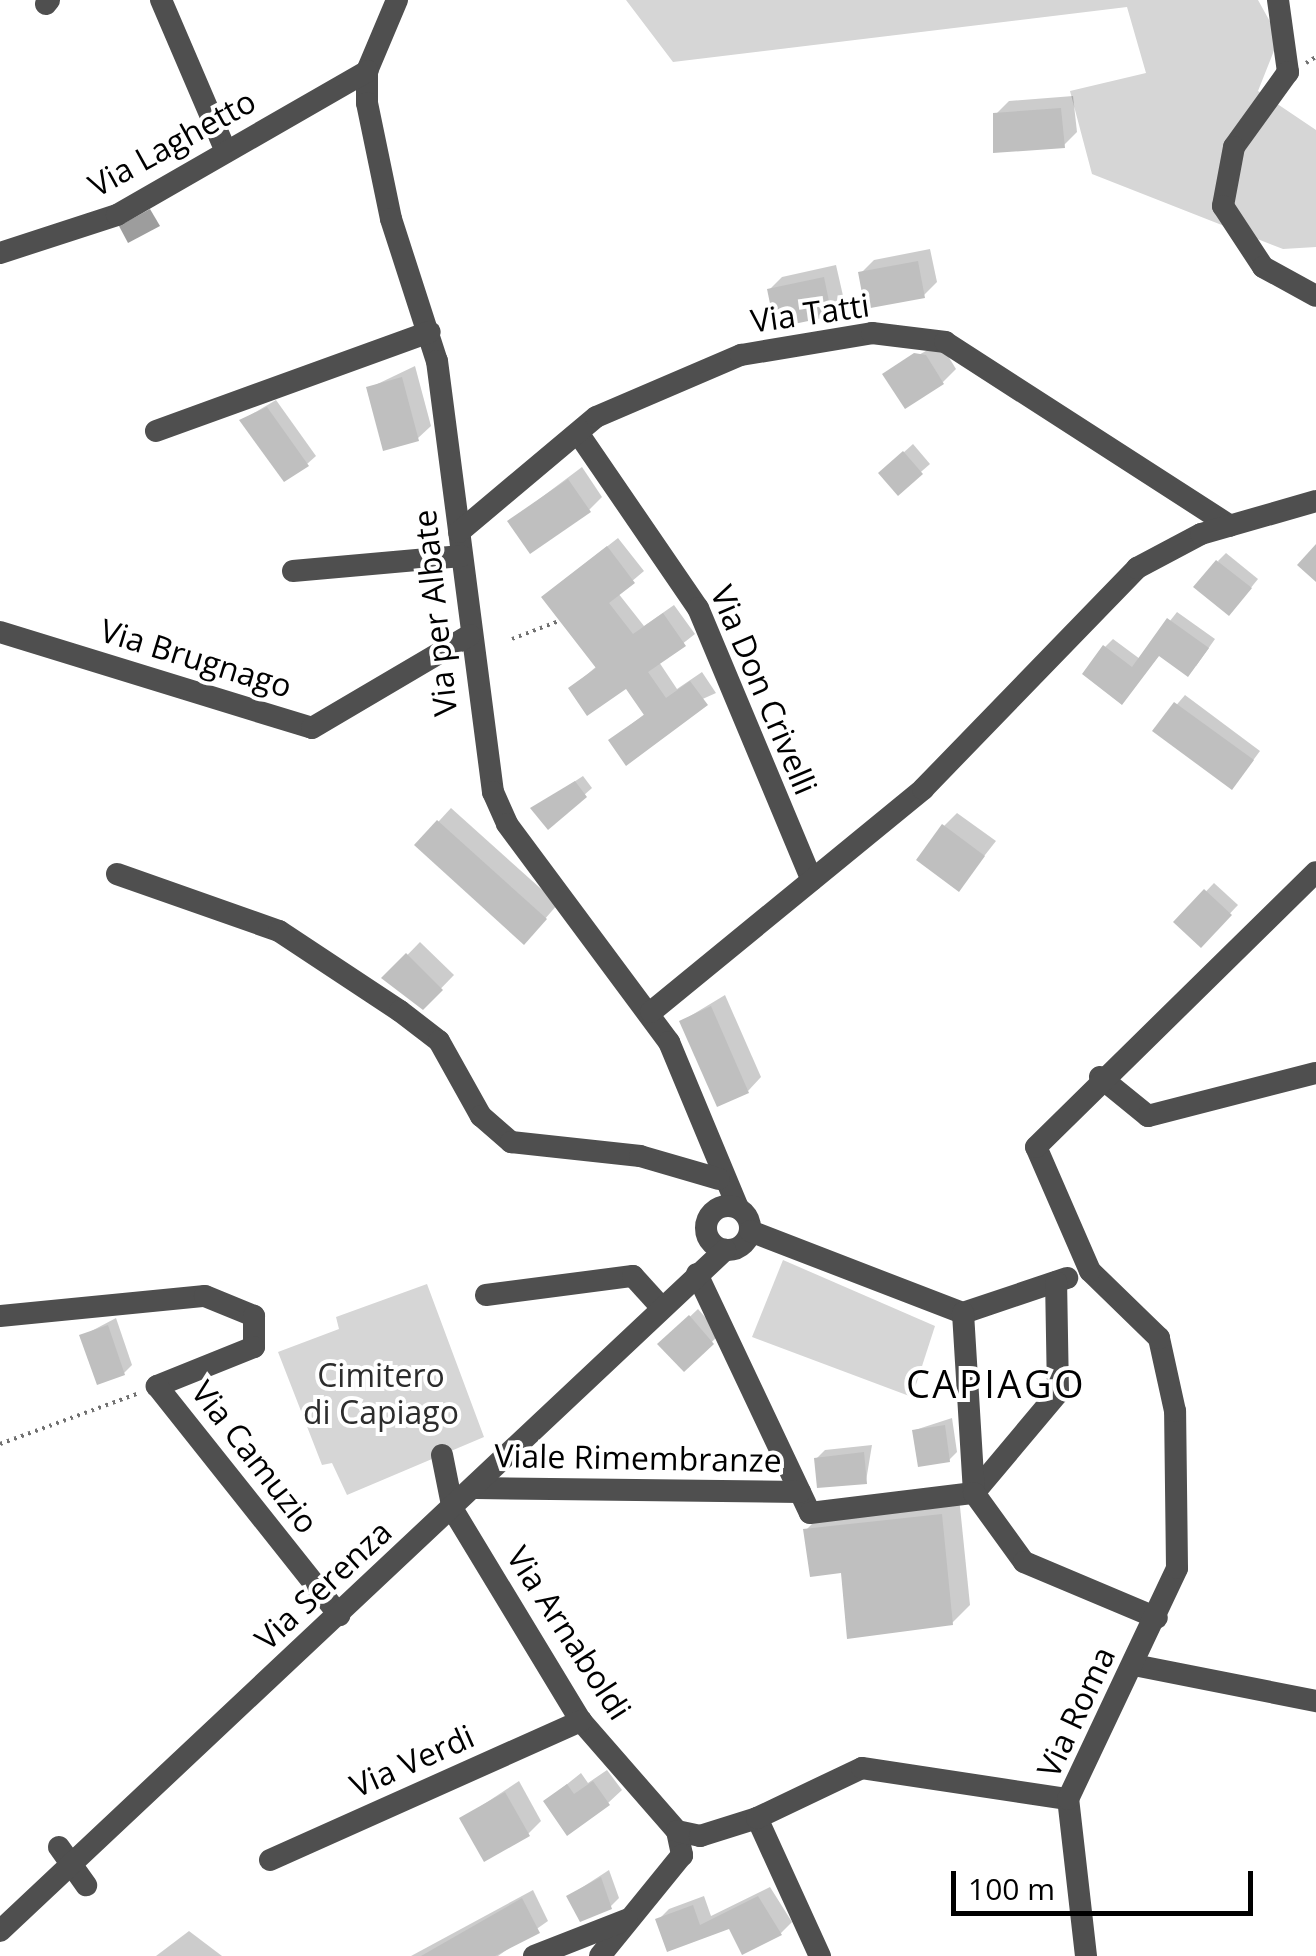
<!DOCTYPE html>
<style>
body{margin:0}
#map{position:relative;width:1316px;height:1956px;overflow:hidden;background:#fff;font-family:"Open Sans",sans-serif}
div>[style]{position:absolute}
.green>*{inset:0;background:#d6d6d6}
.water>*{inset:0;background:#9d9d9d}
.shadow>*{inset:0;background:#0003}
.building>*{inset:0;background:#bfbfbf}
.path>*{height:4px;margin-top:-2px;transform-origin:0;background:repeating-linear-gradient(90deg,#717171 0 2.5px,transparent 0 7.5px)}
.minor>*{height:22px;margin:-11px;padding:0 11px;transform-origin:11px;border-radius:11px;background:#4f4f4f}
.minor>.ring{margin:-11px;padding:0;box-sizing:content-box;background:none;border:22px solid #4f4f4f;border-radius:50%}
span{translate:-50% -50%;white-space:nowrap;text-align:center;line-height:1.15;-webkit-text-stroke:8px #fff;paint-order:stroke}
.street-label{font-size:32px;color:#000}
.park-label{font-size:32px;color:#2d2d2d}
.quarter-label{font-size:38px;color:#000;letter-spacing:2.5px}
.scale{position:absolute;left:951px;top:1871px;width:302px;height:45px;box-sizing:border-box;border:5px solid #000;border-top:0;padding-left:12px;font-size:30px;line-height:35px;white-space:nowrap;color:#000;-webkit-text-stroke:8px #fff;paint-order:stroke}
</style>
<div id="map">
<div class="green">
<i style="clip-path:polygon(626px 0,1258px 0,1279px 38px,1258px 91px,1316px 130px,1316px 247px,1283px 249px,1092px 174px,1070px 91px,1146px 73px,1127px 7px,673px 62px)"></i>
<i style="clip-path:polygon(783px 1260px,935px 1326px,912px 1397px,752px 1337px)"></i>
<i style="clip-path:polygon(427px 1284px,484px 1437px,347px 1495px,332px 1463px,322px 1465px,278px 1352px,339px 1329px,336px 1317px)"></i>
</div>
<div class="water">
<i style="clip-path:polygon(150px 209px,160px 226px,128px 243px,119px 226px)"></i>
</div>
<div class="shadow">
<i style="clip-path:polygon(1073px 96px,1077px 132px,1063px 146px,996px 114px,1009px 101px)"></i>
<i style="clip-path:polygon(930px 249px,937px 282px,923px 296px,861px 273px,874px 260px)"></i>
<i style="clip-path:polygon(836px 265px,844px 300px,831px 313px,769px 290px,782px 277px)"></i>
<i style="clip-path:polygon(940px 343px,956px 369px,943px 382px,885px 374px)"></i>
<i style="clip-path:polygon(415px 366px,431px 426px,417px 439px,369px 388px)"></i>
<i style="clip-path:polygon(276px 400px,316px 456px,307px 464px,242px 420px)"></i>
<i style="clip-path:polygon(913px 444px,930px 464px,898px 492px,881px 473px)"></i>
<i style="clip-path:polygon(582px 467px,602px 497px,589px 510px,510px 521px)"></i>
<i style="clip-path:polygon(618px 538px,644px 571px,618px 593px,644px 626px,674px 605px,695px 634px,659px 662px,677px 689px,702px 672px,716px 693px,611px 740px,646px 713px,627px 686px,571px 688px,597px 666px,555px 587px)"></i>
<i style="clip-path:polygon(1226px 553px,1258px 579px,1237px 605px,1218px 561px)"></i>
<i style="clip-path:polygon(1177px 612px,1215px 639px,1196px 666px,1160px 654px,1130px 693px,1105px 647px,1113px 639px,1140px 659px)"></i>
<i style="clip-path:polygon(1185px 695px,1260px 751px,1240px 778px,1155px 730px)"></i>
<i style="clip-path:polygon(583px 776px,592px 788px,548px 827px,534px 808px)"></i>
<i style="clip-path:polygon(451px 808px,558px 904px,537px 928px,417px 845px)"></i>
<i style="clip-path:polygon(957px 813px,996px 841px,959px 888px,944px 826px)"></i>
<i style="clip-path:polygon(1214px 883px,1238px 905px,1201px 944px,1177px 922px)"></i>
<i style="clip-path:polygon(420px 942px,454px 975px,423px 1007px,385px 978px)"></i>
<i style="clip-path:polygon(725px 995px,761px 1077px,748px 1091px,682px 1021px)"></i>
<i style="clip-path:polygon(698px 1309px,720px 1334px,684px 1369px,661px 1344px)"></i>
<i style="clip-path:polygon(116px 1318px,132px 1365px,124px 1373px,82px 1336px)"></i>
<i style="clip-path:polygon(952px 1418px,957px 1452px,949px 1460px,915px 1430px)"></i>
<i style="clip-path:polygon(872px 1445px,866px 1481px,817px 1458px,825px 1450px)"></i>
<i style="clip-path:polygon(959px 1497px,970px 1605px,952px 1623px,843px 1570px,806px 1530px,824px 1512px)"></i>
<i style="clip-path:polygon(607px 1770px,622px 1790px,608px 1803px,546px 1801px,581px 1773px,588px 1783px)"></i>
<i style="clip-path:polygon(519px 1781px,541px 1821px,528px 1834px,463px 1818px)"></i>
<i style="clip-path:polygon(609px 1870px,619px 1898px,611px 1906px,569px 1896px)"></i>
<i style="clip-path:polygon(770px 1887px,792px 1922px,781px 1933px,730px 1926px,668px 1949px,658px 1920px,669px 1909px,704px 1896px,711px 1916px)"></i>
<i style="clip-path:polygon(533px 1890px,548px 1921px,498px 1956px,411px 1956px)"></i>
<i style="clip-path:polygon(189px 1931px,222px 1956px,156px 1956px)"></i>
</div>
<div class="building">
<i style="clip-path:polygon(1061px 108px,1065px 148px,993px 153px,993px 113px)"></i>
<i style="clip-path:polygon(918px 261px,925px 298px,865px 309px,858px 272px)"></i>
<i style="clip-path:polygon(824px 277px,832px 316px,775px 328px,767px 289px)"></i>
<i style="clip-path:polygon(914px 353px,926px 355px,944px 384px,905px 409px,882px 374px)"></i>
<i style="clip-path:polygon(402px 377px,419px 441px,383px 451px,366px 387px)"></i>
<i style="clip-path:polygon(267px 407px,309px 466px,284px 482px,239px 420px)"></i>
<i style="clip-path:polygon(903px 451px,923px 474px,898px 496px,878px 473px)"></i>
<i style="clip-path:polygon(568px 479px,591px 512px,530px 554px,507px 521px)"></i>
<i style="clip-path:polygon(1316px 544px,1316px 582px,1297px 565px)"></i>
<i style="clip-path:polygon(607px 546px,635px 583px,609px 603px,633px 634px,663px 613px,686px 646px,648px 672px,666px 698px,690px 681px,708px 705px,626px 766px,608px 740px,644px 715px,626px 689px,587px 716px,568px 688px,596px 668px,541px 597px)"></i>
<i style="clip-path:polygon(1216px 560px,1252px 588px,1229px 616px,1193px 587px)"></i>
<i style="clip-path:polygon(1167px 618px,1209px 648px,1188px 677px,1159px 656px,1122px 705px,1082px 674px,1103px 645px,1132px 667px)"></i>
<i style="clip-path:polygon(1174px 702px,1254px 760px,1232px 790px,1152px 731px)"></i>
<i style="clip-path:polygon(575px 781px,587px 797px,548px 830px,530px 808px)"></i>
<i style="clip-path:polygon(437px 820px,547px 919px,524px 945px,414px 845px)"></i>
<i style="clip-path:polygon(942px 824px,985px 856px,959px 892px,916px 860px)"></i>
<i style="clip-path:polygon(1204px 889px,1232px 915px,1201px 948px,1173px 922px)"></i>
<i style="clip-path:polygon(406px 953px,443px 990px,423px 1010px,381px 978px)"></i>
<i style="clip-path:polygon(711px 1006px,749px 1093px,717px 1107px,679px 1021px)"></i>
<i style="clip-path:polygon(689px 1315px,714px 1344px,684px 1372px,657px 1344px)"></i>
<i style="clip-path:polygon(108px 1325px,125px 1375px,97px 1385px,79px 1335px)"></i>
<i style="clip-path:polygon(945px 1425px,950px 1462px,918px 1467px,912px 1430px)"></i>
<i style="clip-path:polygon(864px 1452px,867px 1484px,817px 1488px,814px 1458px)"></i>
<i style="clip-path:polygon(942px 1514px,953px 1625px,847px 1639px,841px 1573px,810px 1577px,803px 1529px)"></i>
<i style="clip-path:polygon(593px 1781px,610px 1805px,567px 1836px,543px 1801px,567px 1784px,574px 1794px)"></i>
<i style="clip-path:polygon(505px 1792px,530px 1836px,484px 1862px,459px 1818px)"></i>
<i style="clip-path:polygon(601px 1877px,612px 1909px,580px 1922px,566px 1896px)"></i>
<i style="clip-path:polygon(758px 1896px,782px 1935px,742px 1955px,729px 1929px,667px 1952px,655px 1919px,693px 1905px,700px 1925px)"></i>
<i style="clip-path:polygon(522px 1898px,540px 1933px,495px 1956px,421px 1956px)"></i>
</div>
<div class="path">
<i style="left:1306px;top:63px;width:12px;rotate:-31deg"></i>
<i style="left:512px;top:639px;width:50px;rotate:-21deg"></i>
<i style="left:0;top:1444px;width:148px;rotate:-20.1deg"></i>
</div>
<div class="minor">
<i style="left:161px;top:0;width:165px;rotate:66.8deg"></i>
<i style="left:397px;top:0;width:77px;rotate:112.9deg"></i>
<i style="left:367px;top:71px;width:32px;rotate:90deg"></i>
<i style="left:367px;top:103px;width:118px;rotate:78.3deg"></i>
<i style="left:391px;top:219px;width:149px;rotate:72.1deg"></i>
<i style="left:437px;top:361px;width:435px;rotate:82.6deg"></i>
<i style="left:493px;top:792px;width:35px;rotate:66deg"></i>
<i style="left:507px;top:824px;width:272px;rotate:53.4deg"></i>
<i style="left:669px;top:1042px;width:180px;rotate:67.4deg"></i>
<i style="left:1278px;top:0;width:73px;rotate:82.1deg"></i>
<i style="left:1288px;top:72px;width:92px;rotate:125.8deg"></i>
<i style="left:1234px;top:147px;width:60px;rotate:100.6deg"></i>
<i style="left:1223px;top:206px;width:73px;rotate:56.7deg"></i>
<i style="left:1263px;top:267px;width:60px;rotate:28.7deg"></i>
<i style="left:46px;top:4px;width:5px;rotate:-53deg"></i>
<i style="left:0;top:253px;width:123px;rotate:-18deg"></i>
<i style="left:117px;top:215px;width:289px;rotate:-29.9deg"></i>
<i style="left:156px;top:431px;width:291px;rotate:-19.9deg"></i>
<i style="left:578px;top:433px;width:212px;rotate:55.6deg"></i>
<i style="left:698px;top:608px;width:295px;rotate:67.3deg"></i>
<i style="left:459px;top:532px;width:179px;rotate:-40deg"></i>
<i style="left:596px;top:417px;width:158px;rotate:-23.2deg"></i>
<i style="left:741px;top:355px;width:133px;rotate:-9.5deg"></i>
<i style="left:872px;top:333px;width:74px;rotate:7deg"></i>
<i style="left:945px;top:342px;width:339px;rotate:32.8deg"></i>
<i style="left:293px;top:571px;width:169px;rotate:-5.1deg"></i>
<i style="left:0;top:632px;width:326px;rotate:17.1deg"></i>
<i style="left:312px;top:728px;width:183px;rotate:-30.5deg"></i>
<i style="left:117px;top:874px;width:172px;rotate:19.4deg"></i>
<i style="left:279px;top:931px;width:145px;rotate:33.5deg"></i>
<i style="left:400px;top:1011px;width:49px;rotate:37.6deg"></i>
<i style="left:439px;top:1041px;width:86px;rotate:60.8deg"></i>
<i style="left:481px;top:1116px;width:40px;rotate:41deg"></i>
<i style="left:511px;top:1142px;width:130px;rotate:6.2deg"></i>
<i style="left:640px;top:1156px;width:82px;rotate:16.2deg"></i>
<i style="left:651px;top:1012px;width:352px;rotate:-39.3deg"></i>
<i style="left:923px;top:789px;width:308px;rotate:-45.9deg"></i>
<i style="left:1137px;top:568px;width:72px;rotate:-28deg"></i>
<i style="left:1201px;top:534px;width:120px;rotate:-16deg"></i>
<i style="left:1100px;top:1077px;width:62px;rotate:39.1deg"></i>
<i style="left:1148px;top:1116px;width:173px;rotate:-14.4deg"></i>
<i class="ring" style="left:706px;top:1206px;width:22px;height:22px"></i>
<i style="left:750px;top:1231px;width:228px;rotate:21.1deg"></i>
<i style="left:963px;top:1313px;width:110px;rotate:-18.6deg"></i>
<i style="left:697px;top:1274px;width:264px;rotate:64.7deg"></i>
<i style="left:810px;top:1513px;width:165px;rotate:-7deg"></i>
<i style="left:974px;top:1493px;width:131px;rotate:-50deg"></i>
<i style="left:1058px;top:1393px;width:111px;rotate:-91deg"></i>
<i style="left:486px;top:1295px;width:148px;rotate:-7.4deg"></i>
<i style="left:633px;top:1276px;width:43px;rotate:47.8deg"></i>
<i style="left:963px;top:1313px;width:180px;rotate:86.5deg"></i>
<i style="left:974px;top:1493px;width:85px;rotate:54.1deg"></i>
<i style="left:1024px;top:1562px;width:144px;rotate:22.8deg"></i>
<i style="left:0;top:1316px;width:206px;rotate:-5.6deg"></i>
<i style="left:205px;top:1296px;width:53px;rotate:22.2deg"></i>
<i style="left:254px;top:1316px;width:31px;rotate:90deg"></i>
<i style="left:254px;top:1347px;width:105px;rotate:158.1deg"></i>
<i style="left:157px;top:1386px;width:293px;rotate:51.5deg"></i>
<i style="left:442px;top:1455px;width:56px;rotate:78.7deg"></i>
<i style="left:453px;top:1510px;width:247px;rotate:58.8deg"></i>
<i style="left:581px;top:1721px;width:146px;rotate:48.9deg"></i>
<i style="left:677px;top:1831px;width:25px;rotate:78deg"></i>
<i style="left:682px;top:1855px;width:130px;rotate:129.1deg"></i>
<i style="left:476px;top:1488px;width:324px;rotate:0.7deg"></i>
<i style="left:1134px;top:1665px;width:186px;rotate:11.2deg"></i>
<i style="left:757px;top:1818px;width:152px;rotate:65.5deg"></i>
<i style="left:677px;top:1831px;width:24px;rotate:12deg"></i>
<i style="left:700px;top:1836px;width:60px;rotate:-17.5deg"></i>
<i style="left:757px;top:1818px;width:116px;rotate:-25.5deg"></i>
<i style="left:862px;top:1768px;width:208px;rotate:8.6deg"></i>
<i style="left:59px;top:1847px;width:47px;rotate:54.6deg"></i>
<i style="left:270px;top:1860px;width:341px;rotate:-24.1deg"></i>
<i style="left:0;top:1931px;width:995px;rotate:-43.21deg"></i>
<i style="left:534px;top:1956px;width:99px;rotate:-21.4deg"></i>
<i style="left:1086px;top:1956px;width:158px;rotate:-96.5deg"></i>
<i style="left:1068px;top:1799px;width:255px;rotate:-64.7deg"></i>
<i style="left:1177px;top:1568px;width:157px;rotate:-90.7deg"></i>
<i style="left:1175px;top:1411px;width:75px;rotate:-102.4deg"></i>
<i style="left:1159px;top:1338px;width:96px;rotate:-135.8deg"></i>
<i style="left:1090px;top:1271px;width:135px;rotate:-113.5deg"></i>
<i style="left:1036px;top:1147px;width:392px;rotate:-44.5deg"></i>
</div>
<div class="street-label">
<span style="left:172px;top:143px;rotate:-29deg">Via Laghetto</span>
<span style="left:810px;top:313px;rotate:-8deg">Via Tatti</span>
<span style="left:435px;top:613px;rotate:-96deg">Via per Albate</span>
<span style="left:196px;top:658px;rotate:17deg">Via Brugnago</span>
<span style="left:764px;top:690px;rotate:67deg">Via Don Crivelli</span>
<span style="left:255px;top:1457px;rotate:52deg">Via Camuzio</span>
<span style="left:638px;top:1458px;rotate:1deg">Viale Rimembranze</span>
<span style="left:323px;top:1585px;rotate:-43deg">Via Serenza</span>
<span style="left:569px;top:1633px;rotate:57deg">Via Arnaboldi</span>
<span style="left:1076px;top:1712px;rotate:-65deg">Via Roma</span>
<span style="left:412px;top:1761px;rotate:-24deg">Via Verdi</span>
</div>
<div class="park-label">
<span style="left:381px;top:1394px">Cimitero<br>di Capiago</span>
</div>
<div class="quarter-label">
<span style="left:996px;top:1384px">CAPIAGO</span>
</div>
<div class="scale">100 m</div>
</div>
